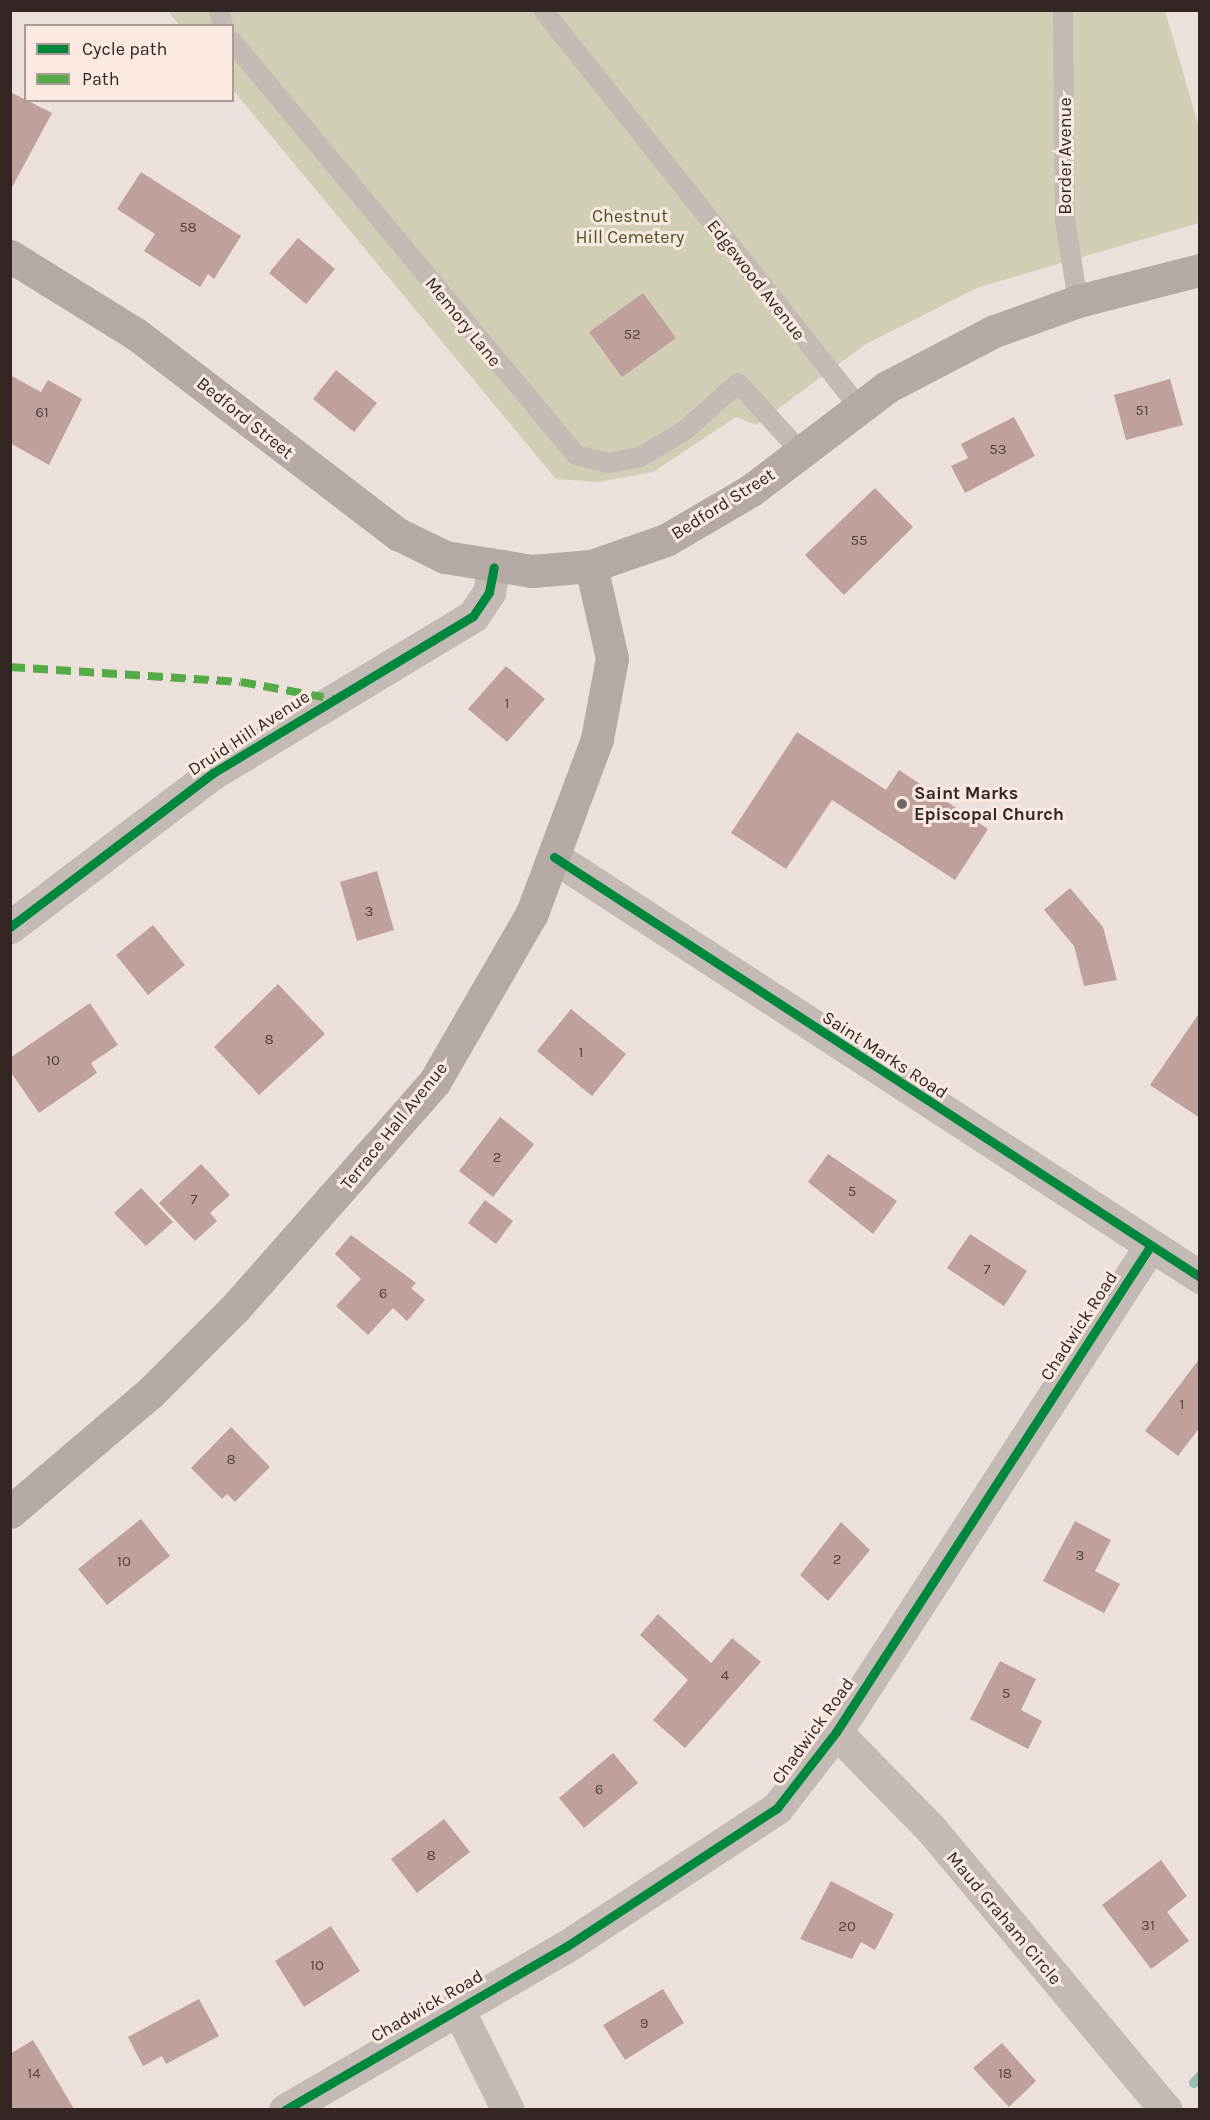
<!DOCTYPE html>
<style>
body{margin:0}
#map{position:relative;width:1210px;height:2120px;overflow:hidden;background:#ebe0db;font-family:Karla,sans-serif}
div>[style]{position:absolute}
.green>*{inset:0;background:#d0ceb4}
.stream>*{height:10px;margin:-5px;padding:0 5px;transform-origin:5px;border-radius:5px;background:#97beb5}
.building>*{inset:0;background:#bfa09c}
.lane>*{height:20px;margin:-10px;padding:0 10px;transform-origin:10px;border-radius:10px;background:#c3b9b5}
.street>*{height:33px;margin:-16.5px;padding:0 16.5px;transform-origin:16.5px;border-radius:16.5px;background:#c3b9b5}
.secondary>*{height:33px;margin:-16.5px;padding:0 16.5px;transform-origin:16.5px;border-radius:16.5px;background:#b4a9a5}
.quiet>*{height:8px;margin-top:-4px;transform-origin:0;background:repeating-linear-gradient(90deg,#54aa44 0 15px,transparent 0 23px)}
.cycleway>*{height:9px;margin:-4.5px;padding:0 4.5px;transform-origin:4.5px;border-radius:4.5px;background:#00873e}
.dots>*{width:16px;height:16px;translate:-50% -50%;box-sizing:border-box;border:3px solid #f9e9e1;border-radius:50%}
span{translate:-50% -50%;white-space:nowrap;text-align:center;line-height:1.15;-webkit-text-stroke:6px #f9e9e1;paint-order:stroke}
.number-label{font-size:15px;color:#564442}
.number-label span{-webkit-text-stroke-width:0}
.street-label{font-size:18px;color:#332624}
.park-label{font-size:18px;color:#4b5227}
.poi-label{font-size:18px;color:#332624;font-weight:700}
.left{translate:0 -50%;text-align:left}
.frame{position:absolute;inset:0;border:12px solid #332624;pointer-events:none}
.legend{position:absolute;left:24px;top:24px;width:210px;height:78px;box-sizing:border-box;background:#f9e9e1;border:2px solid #aa9b95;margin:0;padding:8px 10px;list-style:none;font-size:18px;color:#332624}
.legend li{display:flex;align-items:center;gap:12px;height:30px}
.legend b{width:30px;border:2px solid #aa9b95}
</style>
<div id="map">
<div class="green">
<i style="clip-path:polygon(168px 11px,1165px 11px,1199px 127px,1199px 223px,979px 287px,866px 344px,756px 425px,736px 417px,653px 472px,599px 482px,556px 479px,233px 90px,232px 26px,179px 25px)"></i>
</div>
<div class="stream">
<i style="left:1194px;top:2083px;width:9px;rotate:-49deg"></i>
</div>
<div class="building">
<i style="clip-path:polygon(10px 92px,52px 113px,10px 191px)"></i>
<i style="clip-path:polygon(141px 172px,241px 236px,214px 279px,208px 274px,200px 287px,144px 251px,155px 234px,117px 209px)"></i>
<i style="clip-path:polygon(298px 238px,335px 269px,306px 304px,269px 273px)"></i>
<i style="clip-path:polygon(643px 293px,676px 338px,622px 377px,589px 332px)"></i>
<i style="clip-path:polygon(336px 370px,377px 403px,354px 432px,313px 399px)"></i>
<i style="clip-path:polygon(10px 375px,41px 392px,48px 380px,82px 399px,49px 465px,10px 443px)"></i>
<i style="clip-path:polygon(1170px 379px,1183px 425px,1126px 440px,1114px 395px)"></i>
<i style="clip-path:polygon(1014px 417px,1035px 456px,965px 493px,951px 466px,968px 458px,961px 444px)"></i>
<i style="clip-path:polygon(875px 488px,913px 527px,844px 595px,805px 555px)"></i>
<i style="clip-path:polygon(506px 666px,545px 699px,507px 742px,468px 709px)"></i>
<i style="clip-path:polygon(797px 732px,886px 790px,899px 770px,988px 829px,955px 880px,832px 800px,786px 869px,731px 833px)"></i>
<i style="clip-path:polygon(377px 871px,394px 930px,357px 941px,340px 882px)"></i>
<i style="clip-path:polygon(1070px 888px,1103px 927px,1117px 980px,1084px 986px,1074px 946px,1044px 910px)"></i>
<i style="clip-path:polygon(153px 925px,185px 965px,148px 995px,116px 955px)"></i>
<i style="clip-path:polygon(278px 984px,325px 1034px,259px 1095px,214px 1047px)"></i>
<i style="clip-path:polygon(90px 1003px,118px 1045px,91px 1063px,97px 1073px,39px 1113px,10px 1071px,10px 1058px)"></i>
<i style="clip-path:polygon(571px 1009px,626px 1054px,592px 1096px,537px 1051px)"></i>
<i style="clip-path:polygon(1200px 1012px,1200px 1118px,1150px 1085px)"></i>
<i style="clip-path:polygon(500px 1117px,534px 1144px,493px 1197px,459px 1171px)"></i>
<i style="clip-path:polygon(828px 1154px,897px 1201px,873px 1234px,808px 1182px)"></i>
<i style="clip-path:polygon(201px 1164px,230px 1195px,210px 1213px,217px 1221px,195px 1241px,159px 1203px)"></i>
<i style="clip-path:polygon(141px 1188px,173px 1222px,146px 1246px,114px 1213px)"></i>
<i style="clip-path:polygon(485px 1200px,513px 1221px,496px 1244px,468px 1223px)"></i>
<i style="clip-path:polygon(970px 1234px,1027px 1271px,1004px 1306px,947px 1268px)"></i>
<i style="clip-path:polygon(351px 1235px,416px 1283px,411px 1288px,425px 1300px,407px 1321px,393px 1308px,368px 1335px,336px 1306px,361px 1279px,335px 1254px)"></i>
<i style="clip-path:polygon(1200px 1358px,1200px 1427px,1178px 1456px,1145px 1431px)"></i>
<i style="clip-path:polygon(231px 1427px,270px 1467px,235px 1502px,227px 1494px,222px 1499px,191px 1468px)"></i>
<i style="clip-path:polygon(141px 1519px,170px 1556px,107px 1605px,78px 1569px)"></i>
<i style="clip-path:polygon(1075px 1521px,1111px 1540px,1095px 1571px,1120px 1584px,1104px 1613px,1043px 1581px)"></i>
<i style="clip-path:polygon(841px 1522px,870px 1550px,828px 1601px,800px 1575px)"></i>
<i style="clip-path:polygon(658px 1614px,711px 1663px,732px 1638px,761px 1662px,685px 1748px,653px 1720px,688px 1680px,640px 1635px)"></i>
<i style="clip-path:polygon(1000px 1661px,1036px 1679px,1021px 1710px,1042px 1721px,1028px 1749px,970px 1719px)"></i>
<i style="clip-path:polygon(613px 1753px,638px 1783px,584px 1828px,559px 1798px)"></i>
<i style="clip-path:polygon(444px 1819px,470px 1852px,417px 1893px,391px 1859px)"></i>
<i style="clip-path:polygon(1161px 1860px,1187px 1896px,1167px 1912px,1189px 1941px,1151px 1969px,1102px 1905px)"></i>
<i style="clip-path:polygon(831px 1881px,894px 1914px,875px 1950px,861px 1942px,852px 1959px,800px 1939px)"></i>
<i style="clip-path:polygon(331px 1926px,360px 1971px,304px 2007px,275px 1961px)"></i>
<i style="clip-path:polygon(663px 1989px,684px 2023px,625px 2060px,603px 2025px)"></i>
<i style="clip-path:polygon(199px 1999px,219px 2036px,166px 2064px,162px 2056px,143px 2066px,128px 2037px)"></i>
<i style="clip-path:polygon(33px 2040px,74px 2109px,10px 2109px,10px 2054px)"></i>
<i style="clip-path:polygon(1002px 2043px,1036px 2081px,1009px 2107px,973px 2068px)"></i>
</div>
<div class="lane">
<i style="left:219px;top:10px;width:16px;rotate:76deg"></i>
<i style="left:543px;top:10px;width:507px;rotate:51.48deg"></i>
<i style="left:1063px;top:10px;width:210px;rotate:89.5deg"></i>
<i style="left:1065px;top:220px;width:82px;rotate:80.9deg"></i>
<i style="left:232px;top:41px;width:538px;rotate:50.28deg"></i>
<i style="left:576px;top:455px;width:34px;rotate:14deg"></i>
<i style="left:609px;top:463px;width:32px;rotate:-11deg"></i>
<i style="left:640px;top:457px;width:51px;rotate:-30.6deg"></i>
<i style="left:684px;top:431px;width:72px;rotate:-41.6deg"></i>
<i style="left:738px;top:383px;width:93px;rotate:47.6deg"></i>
</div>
<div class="street">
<i style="left:554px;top:857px;width:771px;rotate:33.03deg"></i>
<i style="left:10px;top:927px;width:255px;rotate:-37.2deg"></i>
<i style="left:213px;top:773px;width:304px;rotate:-31.1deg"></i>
<i style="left:473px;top:616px;width:29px;rotate:-56deg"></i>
<i style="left:489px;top:592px;width:25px;rotate:-79deg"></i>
<i style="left:836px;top:1732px;width:136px;rotate:45.6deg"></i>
<i style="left:931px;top:1829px;width:366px;rotate:50.1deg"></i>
<i style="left:457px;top:2007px;width:115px;rotate:63.7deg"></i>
<i style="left:285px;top:2110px;width:326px;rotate:-30.2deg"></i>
<i style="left:567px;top:1946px;width:251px;rotate:-33.3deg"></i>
<i style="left:777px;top:1808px;width:96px;rotate:-52.2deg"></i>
<i style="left:836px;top:1732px;width:576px;rotate:-57.11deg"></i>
</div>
<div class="secondary">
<i style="left:10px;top:256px;width:148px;rotate:31.8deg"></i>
<i style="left:136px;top:334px;width:330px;rotate:37.4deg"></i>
<i style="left:398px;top:534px;width:52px;rotate:26.1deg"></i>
<i style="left:445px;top:557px;width:88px;rotate:9.1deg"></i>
<i style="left:532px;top:571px;width:59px;rotate:-4.8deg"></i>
<i style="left:591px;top:566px;width:79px;rotate:-19.1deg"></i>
<i style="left:666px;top:540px;width:97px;rotate:-30.3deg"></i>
<i style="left:750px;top:491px;width:172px;rotate:-37.2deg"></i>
<i style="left:887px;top:387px;width:119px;rotate:-27.6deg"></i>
<i style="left:992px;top:332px;width:91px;rotate:-19.8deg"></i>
<i style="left:1078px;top:301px;width:126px;rotate:-14.3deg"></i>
<i style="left:10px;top:1512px;width:185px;rotate:-40.4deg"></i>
<i style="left:151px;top:1392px;width:120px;rotate:-45deg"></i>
<i style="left:236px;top:1307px;width:301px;rotate:-48.6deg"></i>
<i style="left:435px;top:1081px;width:194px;rotate:-60deg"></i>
<i style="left:532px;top:913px;width:186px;rotate:-69.5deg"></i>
<i style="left:597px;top:739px;width:82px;rotate:-79.5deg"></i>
<i style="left:612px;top:658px;width:94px;rotate:-102.9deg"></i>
</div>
<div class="quiet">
<i style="left:10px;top:667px;width:231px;rotate:3.7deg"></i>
<i style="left:241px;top:682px;width:95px;rotate:10.4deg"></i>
</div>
<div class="cycleway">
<i style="left:554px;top:857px;width:771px;rotate:33.03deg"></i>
<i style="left:10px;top:927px;width:255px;rotate:-37.2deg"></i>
<i style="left:213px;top:773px;width:304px;rotate:-31.1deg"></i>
<i style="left:473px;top:616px;width:29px;rotate:-56deg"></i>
<i style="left:489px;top:592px;width:25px;rotate:-79deg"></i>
<i style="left:285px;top:2110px;width:326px;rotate:-30.2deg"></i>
<i style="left:567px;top:1946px;width:251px;rotate:-33.3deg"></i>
<i style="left:777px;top:1808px;width:96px;rotate:-52.2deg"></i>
<i style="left:836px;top:1732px;width:576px;rotate:-57.11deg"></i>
</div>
<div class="dots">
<i style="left:902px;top:804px;background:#736764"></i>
</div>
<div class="number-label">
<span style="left:188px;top:228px">58</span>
<span style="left:632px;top:335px">52</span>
<span style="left:1142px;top:411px">51</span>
<span style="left:42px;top:413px">61</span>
<span style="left:998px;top:450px">53</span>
<span style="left:859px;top:541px">55</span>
<span style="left:507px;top:704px">1</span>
<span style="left:369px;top:912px">3</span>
<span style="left:269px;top:1040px">8</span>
<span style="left:581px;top:1053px">1</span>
<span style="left:53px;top:1061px">10</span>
<span style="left:497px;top:1158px">2</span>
<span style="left:852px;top:1192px">5</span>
<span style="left:194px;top:1200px">7</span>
<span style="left:987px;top:1270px">7</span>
<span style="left:383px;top:1294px">6</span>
<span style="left:1182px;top:1405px">1</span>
<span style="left:231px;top:1460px">8</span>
<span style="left:1080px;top:1556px">3</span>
<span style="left:837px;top:1560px">2</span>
<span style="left:124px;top:1562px">10</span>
<span style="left:725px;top:1676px">4</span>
<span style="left:1006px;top:1694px">5</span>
<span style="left:599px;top:1790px">6</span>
<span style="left:431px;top:1856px">8</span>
<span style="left:1148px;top:1926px">31</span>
<span style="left:847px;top:1927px">20</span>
<span style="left:317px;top:1966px">10</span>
<span style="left:644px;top:2024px">9</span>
<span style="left:34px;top:2074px">14</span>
<span style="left:1005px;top:2074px">18</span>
</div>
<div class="street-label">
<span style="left:1065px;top:156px;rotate:-90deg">Border Avenue</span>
<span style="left:756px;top:280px;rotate:52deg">Edgewood Avenue</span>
<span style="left:463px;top:322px;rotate:51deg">Memory Lane</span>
<span style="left:245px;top:418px;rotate:39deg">Bedford Street</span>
<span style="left:723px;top:504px;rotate:-32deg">Bedford Street</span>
<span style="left:249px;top:733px;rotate:-33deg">Druid Hill Avenue</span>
<span style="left:885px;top:1055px;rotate:33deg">Saint Marks Road</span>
<span style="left:394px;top:1126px;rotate:-51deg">Terrace Hall Avenue</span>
<span style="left:1079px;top:1326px;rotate:-57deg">Chadwick Road</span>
<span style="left:813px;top:1731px;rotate:-54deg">Chadwick Road</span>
<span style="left:1004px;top:1918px;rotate:50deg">Maud Graham Circle</span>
<span style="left:427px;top:2006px;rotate:-30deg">Chadwick Road</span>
</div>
<div class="park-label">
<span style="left:630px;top:227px">Chestnut<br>Hill Cemetery</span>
</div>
<div class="poi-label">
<span class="left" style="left:914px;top:804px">Saint Marks<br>Episcopal Church</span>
</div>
<div class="frame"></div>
<ul class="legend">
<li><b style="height:8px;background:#00873e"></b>Cycle path</li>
<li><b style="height:8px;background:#54aa44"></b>Path</li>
</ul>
</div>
